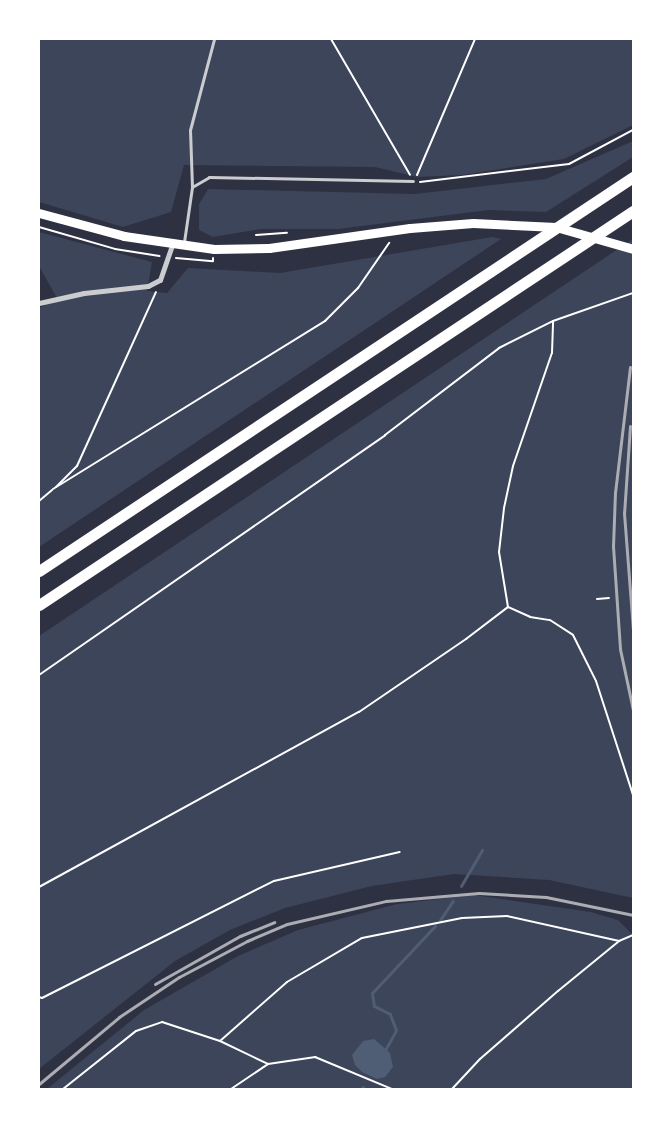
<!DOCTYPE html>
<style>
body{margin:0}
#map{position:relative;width:672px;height:1128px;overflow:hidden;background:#2d3142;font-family:Helvetica,sans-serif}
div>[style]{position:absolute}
.green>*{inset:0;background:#3c4559}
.water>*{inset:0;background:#4f5d75}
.stream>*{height:3px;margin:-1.5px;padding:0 1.5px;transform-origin:1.5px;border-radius:1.5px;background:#4f5d75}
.path>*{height:2px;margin:-1px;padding:0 1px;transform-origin:1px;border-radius:1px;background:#fff}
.service>*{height:3px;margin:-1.5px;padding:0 1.5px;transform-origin:1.5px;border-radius:1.5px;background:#caccd0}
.minor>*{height:5px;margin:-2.5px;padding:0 2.5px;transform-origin:2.5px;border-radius:2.5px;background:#caccd0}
.secondary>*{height:9px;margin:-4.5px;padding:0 4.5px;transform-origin:4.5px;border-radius:4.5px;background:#fff}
.motorway>*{height:11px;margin:-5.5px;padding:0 5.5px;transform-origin:5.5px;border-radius:5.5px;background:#fff}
.rail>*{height:3px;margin:-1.5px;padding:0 1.5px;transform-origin:1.5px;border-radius:1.5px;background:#abadb3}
span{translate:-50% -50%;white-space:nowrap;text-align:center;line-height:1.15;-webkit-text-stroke:5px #fff;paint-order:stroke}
.frame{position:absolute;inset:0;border:40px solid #fff;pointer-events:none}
</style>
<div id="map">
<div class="green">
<i style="clip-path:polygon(39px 39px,633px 39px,633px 125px,564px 159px,462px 175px,417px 177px,375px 167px,184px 165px,171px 212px,123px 227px,39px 202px)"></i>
<i style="clip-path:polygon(633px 141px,633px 157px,546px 212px,489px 210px,338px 229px,260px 229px,213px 237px,199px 230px,199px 204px,208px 189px,415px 194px,546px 179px)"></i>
<i style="clip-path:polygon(39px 232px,152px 262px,147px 291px,167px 293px,188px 268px,280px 273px,492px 237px,501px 239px,39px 547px,39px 308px,58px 300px,39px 266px)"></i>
<i style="clip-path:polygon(633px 239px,633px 898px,549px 880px,454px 874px,372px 886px,285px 908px,230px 930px,175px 961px,39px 1069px,39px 636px)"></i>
<i style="clip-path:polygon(474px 895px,591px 912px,618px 920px,633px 935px,633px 1089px,47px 1089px,144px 1010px,238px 956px,298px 930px,397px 904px)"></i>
</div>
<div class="water">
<i style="clip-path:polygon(374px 1039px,390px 1053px,393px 1067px,385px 1077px,377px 1079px,362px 1072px,355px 1065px,352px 1055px,363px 1041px)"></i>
</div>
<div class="stream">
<i style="left:461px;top:886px;width:42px;rotate:-59.7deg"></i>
<i style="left:440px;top:920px;width:23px;rotate:-56deg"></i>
<i style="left:384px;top:1052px;width:25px;rotate:-61deg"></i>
<i style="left:396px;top:1030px;width:17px;rotate:-111deg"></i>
<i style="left:390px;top:1014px;width:18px;rotate:-153deg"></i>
<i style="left:374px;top:1006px;width:13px;rotate:-99deg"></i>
<i style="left:372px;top:993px;width:92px;rotate:-46.8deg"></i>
<i style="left:361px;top:1089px;width:3px;rotate:-45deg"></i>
</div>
<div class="path">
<i style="left:331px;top:39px;width:157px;rotate:59.8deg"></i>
<i style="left:417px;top:175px;width:148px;rotate:-66.9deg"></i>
<i style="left:420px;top:182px;width:150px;rotate:-6.9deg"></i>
<i style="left:569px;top:164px;width:72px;rotate:-28deg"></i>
<i style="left:39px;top:227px;width:79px;rotate:16.1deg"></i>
<i style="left:115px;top:249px;width:45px;rotate:9deg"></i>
<i style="left:256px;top:235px;width:31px;rotate:-4deg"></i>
<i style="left:176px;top:258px;width:37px;rotate:5deg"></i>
<i style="left:213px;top:261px;width:3px;rotate:-90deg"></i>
<i style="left:56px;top:487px;width:30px;rotate:-45deg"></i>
<i style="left:77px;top:466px;width:191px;rotate:-65.6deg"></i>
<i style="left:53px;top:489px;width:320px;rotate:-31.7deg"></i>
<i style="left:325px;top:321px;width:47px;rotate:-45deg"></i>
<i style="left:358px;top:288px;width:55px;rotate:-55.4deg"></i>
<i style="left:39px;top:501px;width:17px;rotate:-40deg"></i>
<i style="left:597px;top:599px;width:12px;rotate:-5deg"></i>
<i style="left:508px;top:607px;width:24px;rotate:24deg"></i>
<i style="left:530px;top:617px;width:20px;rotate:9deg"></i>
<i style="left:550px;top:620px;width:27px;rotate:33deg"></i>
<i style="left:573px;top:635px;width:51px;rotate:63.4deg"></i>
<i style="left:596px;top:681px;width:120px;rotate:72deg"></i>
<i style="left:39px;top:675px;width:421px;rotate:-34.7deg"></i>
<i style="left:385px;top:435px;width:143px;rotate:-37.3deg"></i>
<i style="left:499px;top:348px;width:60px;rotate:-26.6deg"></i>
<i style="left:553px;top:321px;width:85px;rotate:-19.3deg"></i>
<i style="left:39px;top:887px;width:365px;rotate:-28.7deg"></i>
<i style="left:359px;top:712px;width:130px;rotate:-34.3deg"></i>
<i style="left:466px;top:639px;width:53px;rotate:-37.3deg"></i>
<i style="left:508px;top:607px;width:56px;rotate:-99.3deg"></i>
<i style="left:499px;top:552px;width:44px;rotate:-83.5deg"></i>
<i style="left:504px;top:508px;width:43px;rotate:-77.9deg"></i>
<i style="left:513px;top:466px;width:120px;rotate:-71deg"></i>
<i style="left:552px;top:353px;width:32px;rotate:-88deg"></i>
<i style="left:39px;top:997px;width:3px;rotate:18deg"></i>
<i style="left:42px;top:998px;width:260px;rotate:-26.8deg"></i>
<i style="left:274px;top:881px;width:129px;rotate:-13deg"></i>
<i style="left:220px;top:1041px;width:89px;rotate:-41.4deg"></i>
<i style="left:287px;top:982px;width:87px;rotate:-30.4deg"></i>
<i style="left:362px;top:938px;width:102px;rotate:-11.3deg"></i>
<i style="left:462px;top:918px;width:45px;rotate:-2.5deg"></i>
<i style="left:507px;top:916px;width:115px;rotate:12.6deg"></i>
<i style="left:63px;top:1089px;width:93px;rotate:-38.5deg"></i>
<i style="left:136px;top:1031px;width:28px;rotate:-19deg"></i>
<i style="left:162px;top:1022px;width:61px;rotate:18.1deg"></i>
<i style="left:220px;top:1041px;width:53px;rotate:25.6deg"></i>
<i style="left:231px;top:1089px;width:45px;rotate:-34deg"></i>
<i style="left:268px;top:1064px;width:48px;rotate:-8.5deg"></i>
<i style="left:315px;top:1057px;width:83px;rotate:22.6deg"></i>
<i style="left:452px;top:1089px;width:41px;rotate:-47deg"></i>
<i style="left:480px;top:1059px;width:103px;rotate:-41.1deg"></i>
<i style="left:558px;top:991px;width:79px;rotate:-39.3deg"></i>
<i style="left:619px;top:941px;width:15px;rotate:-23deg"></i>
</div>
<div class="service">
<i style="left:192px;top:187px;width:20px;rotate:-30deg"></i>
<i style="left:209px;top:177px;width:204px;rotate:1.1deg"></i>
<i style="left:184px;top:242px;width:56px;rotate:-81.7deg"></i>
<i style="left:192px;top:187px;width:57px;rotate:-92deg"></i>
<i style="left:190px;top:130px;width:94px;rotate:-75.2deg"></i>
</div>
<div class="minor">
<i style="left:39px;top:303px;width:46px;rotate:-12.5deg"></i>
<i style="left:84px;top:293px;width:64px;rotate:-6.2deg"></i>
<i style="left:148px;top:286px;width:13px;rotate:-27deg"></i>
<i style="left:160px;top:280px;width:37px;rotate:-71deg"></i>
</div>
<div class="secondary">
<i style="left:39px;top:213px;width:88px;rotate:15.1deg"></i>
<i style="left:124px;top:236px;width:91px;rotate:8.2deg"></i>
<i style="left:214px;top:249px;width:55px;rotate:-1deg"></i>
<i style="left:269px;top:248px;width:142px;rotate:-8.1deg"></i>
<i style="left:410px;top:228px;width:63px;rotate:-4.5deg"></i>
<i style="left:473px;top:223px;width:83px;rotate:2.8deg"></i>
<i style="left:556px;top:227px;width:80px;rotate:15.9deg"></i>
</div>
<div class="motorway">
<i style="left:39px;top:571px;width:713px;rotate:-33.56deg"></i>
<i style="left:39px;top:605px;width:713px;rotate:-33.56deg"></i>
</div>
<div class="rail">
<i style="left:630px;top:367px;width:126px;rotate:96.8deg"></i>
<i style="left:615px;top:492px;width:54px;rotate:92.1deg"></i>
<i style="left:613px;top:546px;width:103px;rotate:86.1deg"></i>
<i style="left:620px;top:649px;width:62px;rotate:78deg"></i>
<i style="left:630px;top:426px;width:87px;rotate:93.9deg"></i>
<i style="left:624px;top:513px;width:116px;rotate:85.6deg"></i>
<i style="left:155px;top:984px;width:98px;rotate:-29.5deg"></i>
<i style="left:240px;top:936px;width:37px;rotate:-22deg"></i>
<i style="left:39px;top:1084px;width:104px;rotate:-39.9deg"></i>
<i style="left:119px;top:1017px;width:72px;rotate:-33.7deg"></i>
<i style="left:179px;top:977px;width:77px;rotate:-27.9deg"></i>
<i style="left:247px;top:941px;width:43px;rotate:-23deg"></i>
<i style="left:287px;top:924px;width:102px;rotate:-13.1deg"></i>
<i style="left:386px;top:901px;width:93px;rotate:-4.9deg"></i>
<i style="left:479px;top:893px;width:67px;rotate:3.4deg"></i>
<i style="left:546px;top:897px;width:89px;rotate:11.7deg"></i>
</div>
<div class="frame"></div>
</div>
